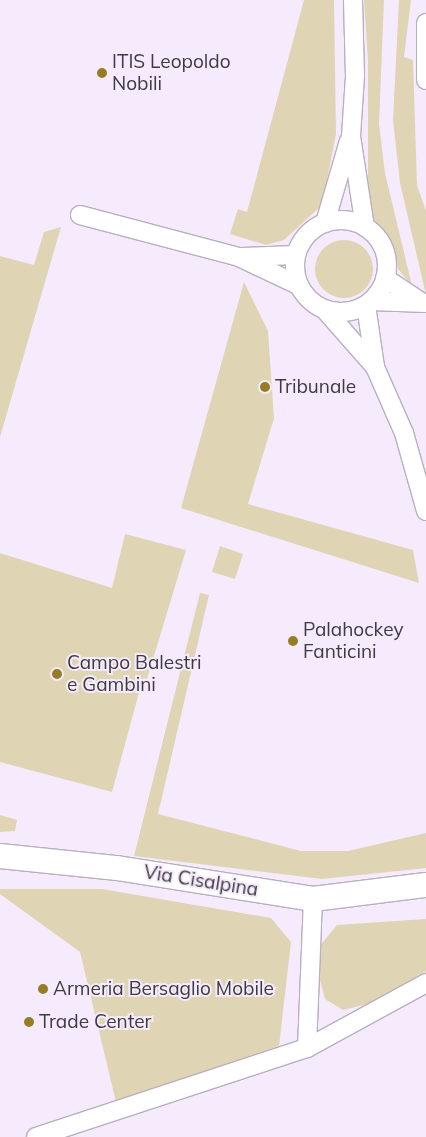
<!DOCTYPE html>
<style>
body{margin:0}
#map{position:relative;width:426px;height:1137px;overflow:hidden;background:#f5ebfc;font-family:Mulish,sans-serif}
div>[style]{position:absolute}
.green>*{inset:0;background:#dfd5b5}
.round{border-radius:50%}
.roads{filter:drop-shadow(1px 0 #b9afbf) drop-shadow(-1px 0 #b9afbf) drop-shadow(0 1px #b9afbf) drop-shadow(0 -1px #b9afbf)}
.street>*{height:18px;margin:-9px;padding:0 9px;transform-origin:9px;border-radius:9px;background:#fff}
.street>.ring{margin:-9px;padding:0;box-sizing:content-box;background:none;border:18px solid #fff;border-radius:50%}
.secondary>*{height:24px;margin:-12px;padding:0 12px;transform-origin:12px;border-radius:12px;background:#fff}
.dots>*{width:14px;height:14px;translate:-50% -50%;box-sizing:border-box;border:2px solid #f5ebfc;border-radius:50%}
span{translate:-50% -50%;white-space:nowrap;text-align:center;line-height:1.15;-webkit-text-stroke:4px #f5ebfc;paint-order:stroke}
.poi-label{font-size:19px;color:#3e3a41}
.left{translate:0 -50%;text-align:left}
.street-label{font-size:19px;color:#3e3a41}
</style>
<div id="map">
<div class="green">
<i style="clip-path:polygon(304px 0,334px 0,336px 134px,322px 205px,284px 240px,266px 245px,230px 234px,238px 209px,247px 212px)"></i>
<i style="clip-path:polygon(364px 0,384px 0,379px 124px,385px 173px,412px 286px,398px 269px,391px 245px,373px 222px,368px 201px,368px 60px)"></i>
<i style="clip-path:polygon(399px 0,411px 0,404px 57px,413px 60px,417px 185px,426px 211px,426px 295px,400px 183px,393px 120px)"></i>
<i style="clip-path:polygon(61px 227px,0 437px,0 256px,34px 265px,44px 232px)"></i>
<i class="round" style="left:315px;top:240px;width:58px;height:58px"></i>
<i style="clip-path:polygon(244px 282px,268px 331px,274px 418px,248px 504px,413px 550px,419px 583px,181px 508px)"></i>
<i style="clip-path:polygon(125px 534px,186px 550px,147px 679px,143px 678px,112px 792px,0 762px,0 553px,112px 588px)"></i>
<i style="clip-path:polygon(220px 546px,243px 554px,235px 579px,212px 572px)"></i>
<i style="clip-path:polygon(200px 593px,209px 595px,158px 814px,301px 851px,348px 851px,426px 833px,426px 868px,322px 879px,134px 856px)"></i>
<i style="clip-path:polygon(0 815px,17px 820px,15px 831px,0 832px)"></i>
<i style="clip-path:polygon(0 889px,102px 889px,271px 918px,291px 942px,279px 1046px,116px 1102px,80px 952px,0 894px)"></i>
<i style="clip-path:polygon(426px 919px,426px 971px,372px 1003px,343px 1010px,325px 999px,318px 972px,319px 947px,337px 925px)"></i>
</div>
<div class="roads">
<div class="street">
<i style="left:353px;top:0;width:76px;rotate:88.5deg"></i>
<i style="left:355px;top:76px;width:60px;rotate:93.8deg"></i>
<i style="left:351px;top:136px;width:92px;rotate:81.3deg"></i>
<i style="left:426px;top:23px;width:57px;rotate:90deg"></i>
<i style="left:80px;top:215px;width:164px;rotate:14.8deg"></i>
<i style="left:239px;top:257px;width:65px;rotate:25.4deg"></i>
<i class="ring" style="left:295px;top:220px;width:74px;height:74px"></i>
<i style="left:325px;top:223px;width:85px;rotate:-73.7deg"></i>
<i style="left:242px;top:257px;width:54px;rotate:-2.1deg"></i>
<i style="left:385px;top:278px;width:43px;rotate:33.7deg"></i>
<i style="left:371px;top:301px;width:55px;rotate:2.1deg"></i>
<i style="left:366px;top:305px;width:63px;rotate:81.7deg"></i>
<i style="left:375px;top:367px;width:72px;rotate:66.3deg"></i>
<i style="left:404px;top:433px;width:81px;rotate:74.2deg"></i>
<i style="left:325px;top:310px;width:76px;rotate:48.7deg"></i>
<i style="left:307px;top:1048px;width:136px;rotate:-28.6deg"></i>
<i style="left:36px;top:1137px;width:285px;rotate:-18.2deg"></i>
<i style="left:307px;top:1048px;width:149px;rotate:-87.7deg"></i>
</div>
<div class="secondary">
<i style="left:0;top:856px;width:118px;rotate:5.9deg"></i>
<i style="left:117px;top:868px;width:198px;rotate:9deg"></i>
<i style="left:313px;top:899px;width:114px;rotate:-7.1deg"></i>
</div>
</div>
<div class="dots">
<i style="left:102px;top:73px;background:#967d24"></i>
<i style="left:265px;top:387px;background:#967d24"></i>
<i style="left:293px;top:641px;background:#967d24"></i>
<i style="left:57px;top:674px;background:#967d24"></i>
<i style="left:43px;top:989px;background:#967d24"></i>
<i style="left:29px;top:1022px;background:#967d24"></i>
</div>
<div class="poi-label">
<span class="left" style="left:112px;top:73px">ITIS Leopoldo<br>Nobili</span>
<span class="left" style="left:275px;top:387px">Tribunale</span>
<span class="left" style="left:303px;top:641px">Palahockey<br>Fanticini</span>
<span class="left" style="left:67px;top:674px">Campo Balestri<br>e Gambini</span>
<span class="left" style="left:53px;top:989px">Armeria Bersaglio Mobile</span>
<span class="left" style="left:39px;top:1022px">Trade Center</span>
</div>
<div class="street-label">
<span style="left:201px;top:881px;rotate:9deg">Via Cisalpina</span>
</div>
</div>
